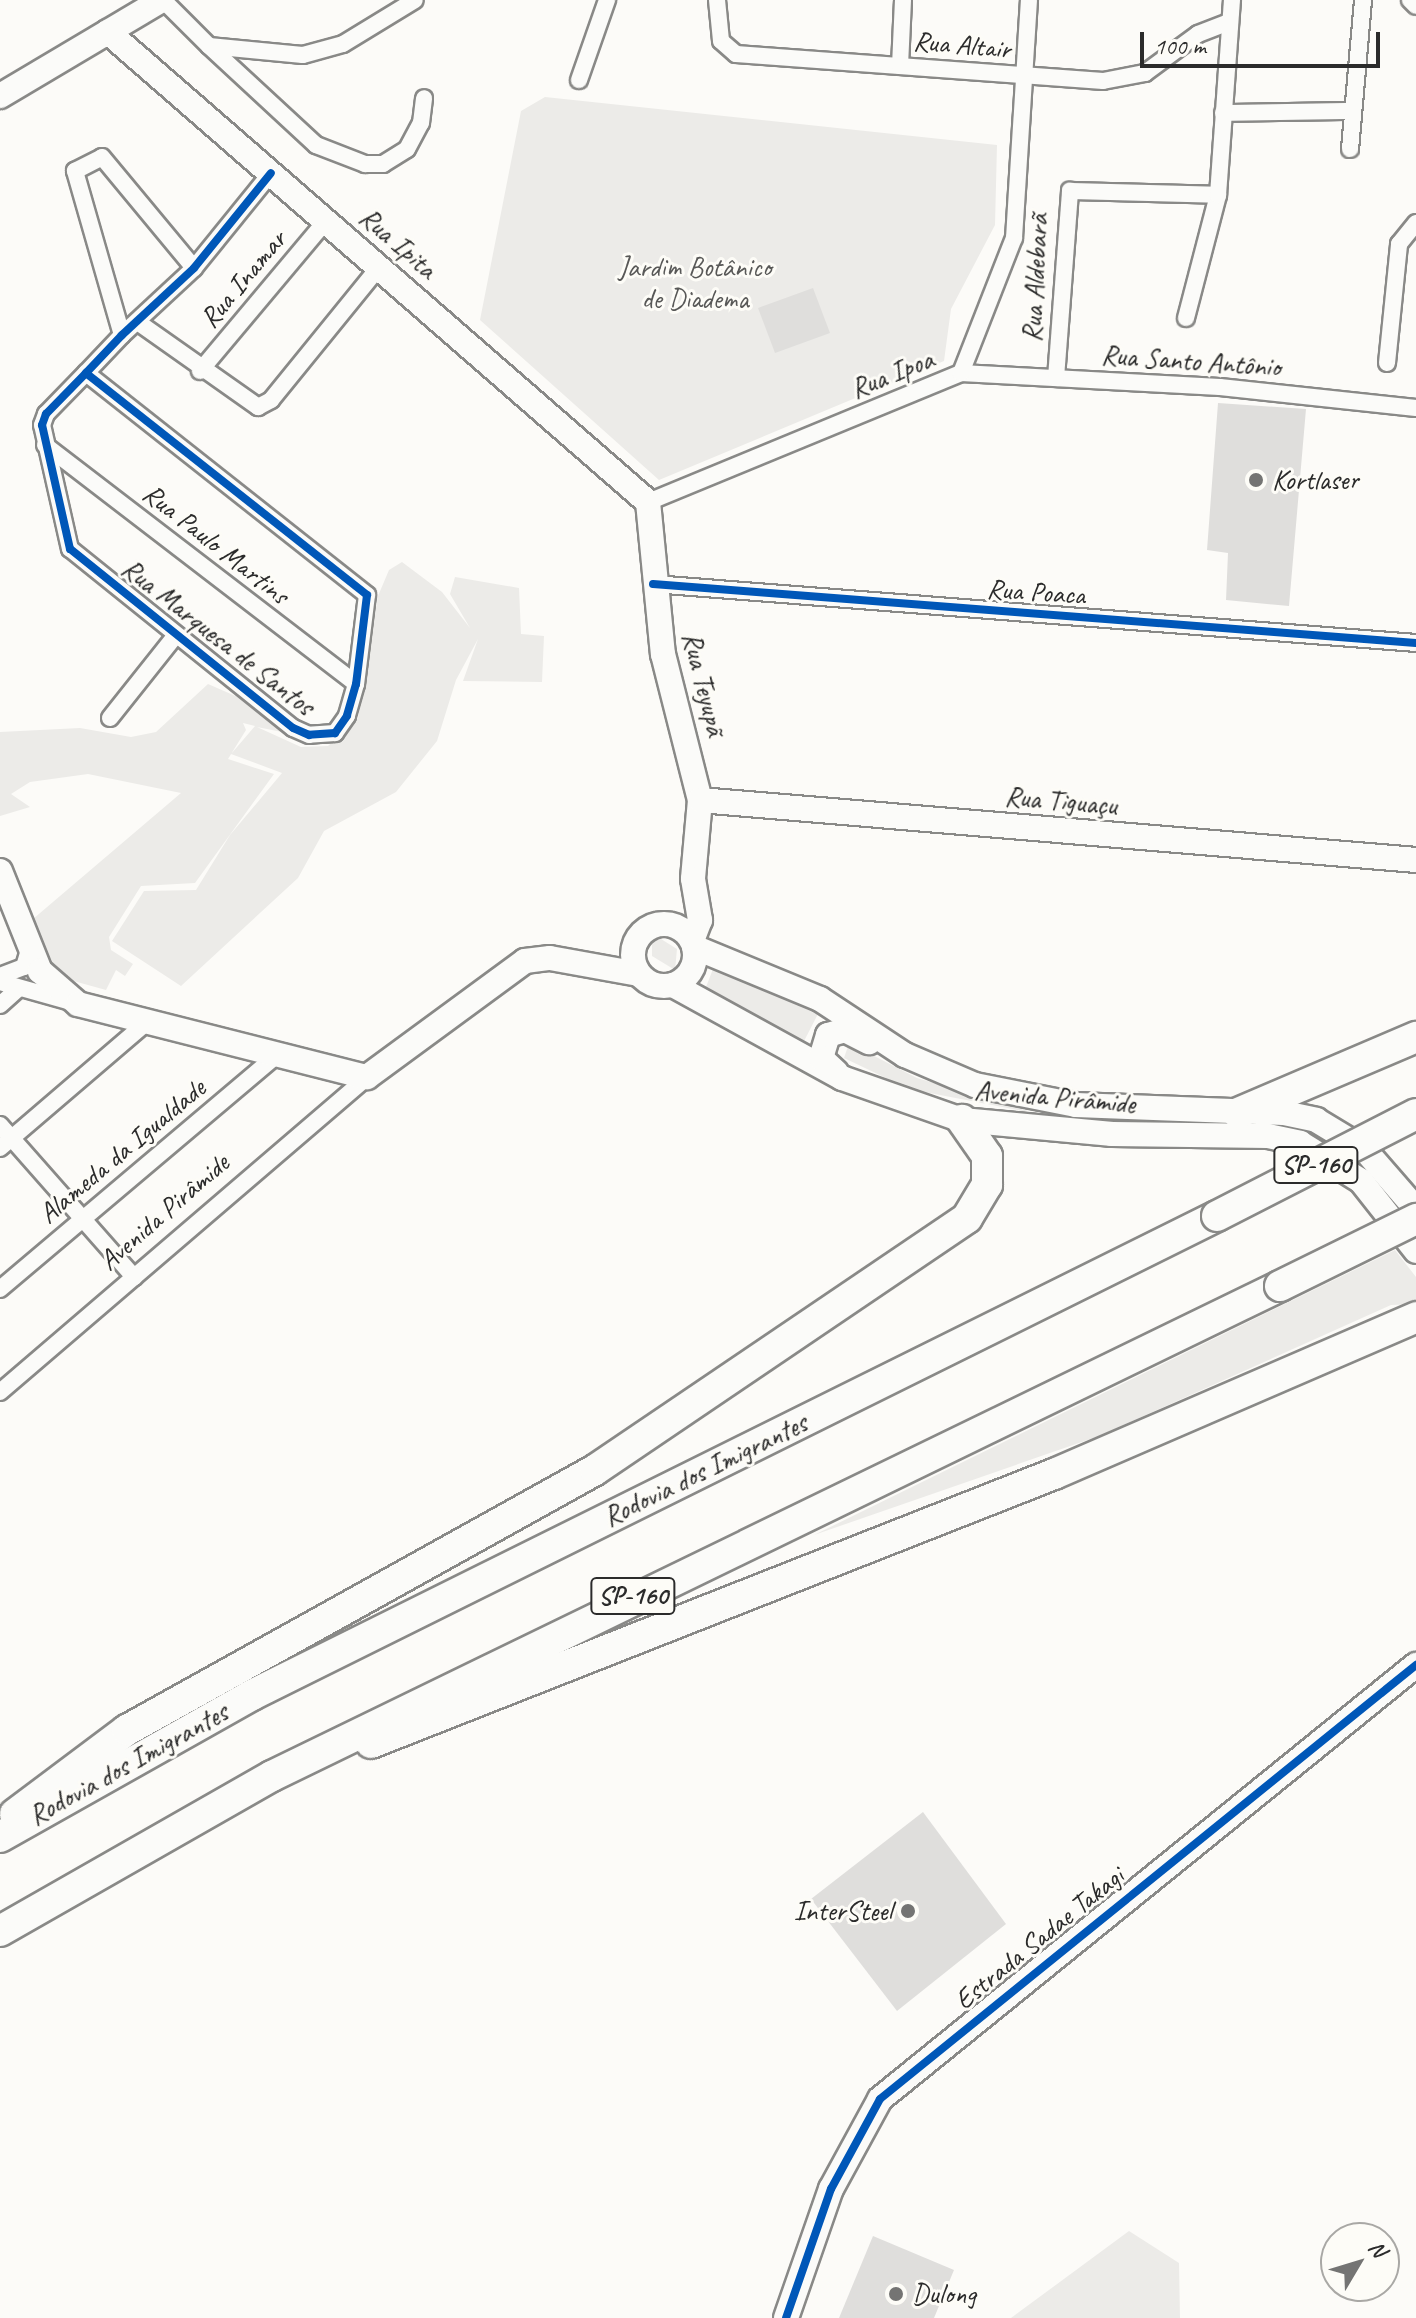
<!DOCTYPE html>
<meta charset="utf-8">
<style>
body{margin:0}
#map{position:relative;width:1416px;height:2318px;overflow:hidden;background:#fcfbf8;font-family:Caveat,sans-serif}
div>[style]{position:absolute}
.green>*{inset:0;background:#ecebe8}
.building>*{inset:0;background:#dfdedc}
.roads{filter:drop-shadow(2px 0 #898987) drop-shadow(-2px 0 #898987) drop-shadow(0 2px #898987) drop-shadow(0 -2px #898987)}
.street>*{height:16px;margin:-8px;padding:0 8px;transform-origin:8px;border-radius:8px;background:#fbfbf9}
.secondary>*{height:24px;margin:-12px;padding:0 12px;transform-origin:12px;border-radius:12px;background:#fbfbf9}
.secondary>.ring{margin:-12px;padding:0;box-sizing:content-box;background:none;border:24px solid #fbfbf9;border-radius:50%}
.highway>*{height:30px;margin:-15px;padding:0 15px;transform-origin:15px;border-radius:15px;background:#fbfbf9}
.bridges{filter:drop-shadow(2px 0 #898987) drop-shadow(-2px 0 #898987) drop-shadow(0 2px #898987) drop-shadow(0 -2px #898987)}
.highway-bridge>*{height:30px;margin:-15px;padding:0 15px;transform-origin:15px;border-radius:15px;background:#fbfbf9}
.cycleway>*{height:8px;margin:-4px;padding:0 4px;transform-origin:4px;border-radius:4px;background:#0057b8}
.dots>*{width:22px;height:22px;translate:-50% -50%;box-sizing:border-box;border:4px solid #fdfcf7;border-radius:50%}
span{translate:-50% -50%;white-space:nowrap;text-align:center;line-height:1.15;-webkit-text-stroke:6px #fdfcf7;paint-order:stroke}
.shield-label span{padding:2px 6px;background:#fdfcf7;border:2px solid;border-radius:6px;-webkit-text-stroke-width:0}
.shield-label{font-size:26px;color:#2b2b2b;font-weight:700}
.street-label{font-size:28px;color:#2b2b2b}
.park-label{font-size:28px;color:#585857}
.poi-label{font-size:28px;color:#2b2b2b}
.left{translate:0 -50%;text-align:left}
.right{translate:-100% -50%;text-align:right}
.north{position:absolute;left:1320px;top:2222px;width:80px;height:80px;box-sizing:border-box;background:#fdfcf7;border:2px solid #a9a8a5;border-radius:50%;rotate:52deg;font-size:22px;font-weight:700;line-height:32px;text-align:center;color:#2b2b2b}
.north::after{content:'';display:block;margin:auto;width:28px;height:36px;background:#747473;clip-path:polygon(50% 0,100% 100%,50% 72%,0 100%)}
.scale{position:absolute;left:1140px;top:32px;width:240px;height:36px;box-sizing:border-box;border:4px solid #2b2b2b;border-top:0;padding-left:10px;font-size:24px;line-height:28px;white-space:nowrap;color:#2b2b2b;-webkit-text-stroke:6px #fdfcf7;paint-order:stroke}
</style>
<div id="map">
<div class="green">
<i style="clip-path:polygon(545px 97px,997px 145px,995px 225px,951px 309px,944px 361px,659px 480px,480px 320px,521px 111px)"></i>
<i style="clip-path:polygon(402px 562px,442px 592px,470px 628px,450px 594px,455px 577px,519px 588px,521px 634px,544px 636px,542px 682px,463px 681px,478px 639px,456px 680px,437px 741px,396px 792px,324px 831px,298px 878px,181px 986px,112px 941px,144px 891px,196px 890px,230px 835px,282px 773px,231px 754px,255px 726px,243px 723px,246px 730px,228px 759px,274px 774px,195px 883px,141px 886px,109px 937px,111px 950px,133px 964px,125px 976px,116px 970px,106px 990px,59px 977px,33px 919px,181px 793px,88px 774px,30px 782px,11px 794px,30px 807px,0 816px,0 732px,80px 728px,131px 737px,156px 732px,208px 684px,240px 698px,282px 732px,257px 727px,301px 747px,328px 746px,358px 718px,378px 596px,389px 570px)"></i>
<i style="clip-path:polygon(661px 939px,677px 949px,675px 970px,652px 956px,652px 941px)"></i>
<i style="clip-path:polygon(713px 969px,820px 1010px,801px 1047px,706px 987px)"></i>
<i style="clip-path:polygon(849px 1043px,917px 1078px,1038px 1114px,909px 1089px,844px 1058px)"></i>
<i style="clip-path:polygon(1395px 1250px,1416px 1277px,1416px 1304px,1391px 1305px,1099px 1436px,814px 1535px)"></i>
<i style="clip-path:polygon(1129px 2231px,1179px 2263px,1180px 2318px,1011px 2318px)"></i>
</div>
<div class="building">
<i style="clip-path:polygon(813px 288px,830px 333px,775px 353px,758px 308px)"></i>
<i style="clip-path:polygon(1218px 403px,1306px 409px,1289px 606px,1226px 600px,1228px 553px,1207px 550px)"></i>
<i style="clip-path:polygon(923px 1812px,1006px 1924px,897px 2011px,811px 1899px)"></i>
<i style="clip-path:polygon(873px 2236px,954px 2270px,934px 2318px,839px 2318px)"></i>
</div>
<div class="roads">
<div class="street">
<i style="left:163px;top:0;width:65px;rotate:45deg"></i>
<i style="left:209px;top:46px;width:94px;rotate:5.5deg"></i>
<i style="left:303px;top:55px;width:41px;rotate:-15.4deg"></i>
<i style="left:343px;top:44px;width:84px;rotate:-31.4deg"></i>
<i style="left:717px;top:0;width:41px;rotate:84.4deg"></i>
<i style="left:721px;top:41px;width:20px;rotate:41deg"></i>
<i style="left:736px;top:54px;width:368px;rotate:4.2deg"></i>
<i style="left:1103px;top:81px;width:43px;rotate:-10.8deg"></i>
<i style="left:1145px;top:73px;width:66px;rotate:-36.3deg"></i>
<i style="left:1198px;top:34px;width:34px;rotate:-21deg"></i>
<i style="left:1410px;top:0;width:8px;rotate:45deg"></i>
<i style="left:209px;top:46px;width:146px;rotate:42.8deg"></i>
<i style="left:316px;top:145px;width:53px;rotate:21.2deg"></i>
<i style="left:365px;top:164px;width:18px"></i>
<i style="left:383px;top:164px;width:28px;rotate:-32deg"></i>
<i style="left:407px;top:149px;width:30px;rotate:-62deg"></i>
<i style="left:421px;top:123px;width:25px;rotate:-83deg"></i>
<i style="left:900px;top:66px;width:66px;rotate:-87.4deg"></i>
<i style="left:579px;top:80px;width:85px;rotate:-70.7deg"></i>
<i style="left:1223px;top:113px;width:129px;rotate:-0.9deg"></i>
<i style="left:1350px;top:149px;width:150px;rotate:-85deg"></i>
<i style="left:1186px;top:318px;width:127px;rotate:-75.4deg"></i>
<i style="left:139px;top:323px;width:146px;rotate:35.2deg"></i>
<i style="left:258px;top:407px;width:15px;rotate:-28deg"></i>
<i style="left:271px;top:400px;width:171px;rotate:-50.9deg"></i>
<i style="left:122px;top:335px;width:171px;rotate:-106deg"></i>
<i style="left:75px;top:171px;width:30px;rotate:-27deg"></i>
<i style="left:102px;top:157px;width:144px;rotate:50.3deg"></i>
<i style="left:1387px;top:363px;width:120px;rotate:-84.2deg"></i>
<i style="left:1399px;top:244px;width:27px;rotate:-51deg"></i>
<i style="left:200px;top:371px;width:196px;rotate:-50deg"></i>
<i style="left:86px;top:373px;width:358px;rotate:38.3deg"></i>
<i style="left:367px;top:595px;width:90px;rotate:97deg"></i>
<i style="left:356px;top:684px;width:33px;rotate:106deg"></i>
<i style="left:347px;top:716px;width:21px;rotate:125deg"></i>
<i style="left:335px;top:733px;width:26px;rotate:176deg"></i>
<i style="left:309px;top:735px;width:17px;rotate:-156deg"></i>
<i style="left:293px;top:728px;width:286px;rotate:-141.2deg"></i>
<i style="left:70px;top:549px;width:127px;rotate:-102.7deg"></i>
<i style="left:42px;top:425px;width:12px;rotate:-70deg"></i>
<i style="left:46px;top:414px;width:57px;rotate:-45.7deg"></i>
<i style="left:86px;top:373px;width:52px;rotate:-46.5deg"></i>
<i style="left:122px;top:335px;width:98px;rotate:-42.9deg"></i>
<i style="left:194px;top:268px;width:122px;rotate:-51deg"></i>
<i style="left:961px;top:373px;width:259px;rotate:3.1deg"></i>
<i style="left:1220px;top:387px;width:197px;rotate:6.1deg"></i>
<i style="left:1056px;top:378px;width:188px;rotate:-85.7deg"></i>
<i style="left:1070px;top:191px;width:148px;rotate:1.5deg"></i>
<i style="left:1218px;top:195px;width:196px;rotate:-85.9deg"></i>
<i style="left:45px;top:445px;width:392px;rotate:37.5deg"></i>
<i style="left:648px;top:502px;width:339px;rotate:-22.4deg"></i>
<i style="left:961px;top:373px;width:145px;rotate:-68.6deg"></i>
<i style="left:1014px;top:238px;width:238px;rotate:-86.4deg"></i>
<i style="left:653px;top:584px;width:765px;rotate:4.42deg"></i>
<i style="left:110px;top:718px;width:106px;rotate:-51.5deg"></i>
<i style="left:0;top:976px;width:26px;rotate:-21deg"></i>
<i style="left:24px;top:967px;width:18px;rotate:-74deg"></i>
<i style="left:0;top:982px;width:74px;rotate:15.7deg"></i>
<i style="left:0;top:1005px;width:24px;rotate:-42deg"></i>
<i style="left:0;top:1125px;width:203px;rotate:48.6deg"></i>
<i style="left:0;top:1148px;width:195px;rotate:-40.6deg"></i>
<i style="left:0;top:1289px;width:364px;rotate:-40.2deg"></i>
<i style="left:0;top:1392px;width:484px;rotate:-40.6deg"></i>
</div>
<div class="secondary">
<i style="left:108px;top:32px;width:716px;rotate:41.04deg"></i>
<i style="left:648px;top:502px;width:153px;rotate:84.4deg"></i>
<i style="left:663px;top:654px;width:151px;rotate:75.8deg"></i>
<i style="left:700px;top:800px;width:79px;rotate:95.1deg"></i>
<i style="left:693px;top:879px;width:42px;rotate:80.3deg"></i>
<i style="left:700px;top:920px;width:19px;rotate:111deg"></i>
<i style="left:0;top:96px;width:188px;rotate:-30.7deg"></i>
<i style="left:700px;top:800px;width:719px;rotate:4.79deg"></i>
<i style="left:0;top:871px;width:108px;rotate:68.2deg"></i>
<i style="left:40px;top:971px;width:50px;rotate:41deg"></i>
<i style="left:78px;top:1004px;width:298px;rotate:14.2deg"></i>
<i style="left:367px;top:1077px;width:196px;rotate:-36.3deg"></i>
<i style="left:525px;top:961px;width:25px;rotate:-7deg"></i>
<i style="left:550px;top:958px;width:90px;rotate:10.2deg"></i>
<i class="ring" style="left:633px;top:924px;width:38px;height:38px"></i>
<i style="left:694px;top:947px;width:136px;rotate:22.4deg"></i>
<i style="left:820px;top:999px;width:102px;rotate:33.4deg"></i>
<i style="left:905px;top:1055px;width:76px;rotate:23.2deg"></i>
<i style="left:975px;top:1085px;width:103px;rotate:11.2deg"></i>
<i style="left:1076px;top:1105px;width:208px;rotate:2.2deg"></i>
<i style="left:1284px;top:1113px;width:33px;rotate:12deg"></i>
<i style="left:1316px;top:1120px;width:56px;rotate:31.1deg"></i>
<i style="left:1364px;top:1149px;width:79px;rotate:49.1deg"></i>
<i style="left:673px;top:985px;width:193px;rotate:28.8deg"></i>
<i style="left:842px;top:1078px;width:127px;rotate:19.3deg"></i>
<i style="left:962px;top:1120px;width:151px;rotate:5.3deg"></i>
<i style="left:1112px;top:1134px;width:156px;rotate:0.7deg"></i>
<i style="left:1268px;top:1136px;width:33px;rotate:12deg"></i>
<i style="left:1300px;top:1143px;width:72px;rotate:31.9deg"></i>
<i style="left:1361px;top:1181px;width:89px;rotate:51.8deg"></i>
<i style="left:836px;top:1072px;width:21px;rotate:-137deg"></i>
<i style="left:821px;top:1058px;width:24px;rotate:-73deg"></i>
<i style="left:828px;top:1035px;width:18px;rotate:-16deg"></i>
<i style="left:845px;top:1030px;width:27px;rotate:27deg"></i>
<i style="left:786px;top:2318px;width:137px;rotate:-70.8deg"></i>
<i style="left:831px;top:2189px;width:102px;rotate:-61.4deg"></i>
<i style="left:880px;top:2099px;width:690px;rotate:-39deg"></i>
</div>
<div class="highway">
<i style="left:1238px;top:1113px;width:194px;rotate:-23.1deg"></i>
<i style="left:371px;top:1743px;width:734px;rotate:-21.5deg"></i>
<i style="left:1054px;top:1474px;width:395px;rotate:-23.4deg"></i>
<i style="left:15px;top:1814px;width:140px;rotate:-36.9deg"></i>
<i style="left:127px;top:1730px;width:535px;rotate:-29.05deg"></i>
<i style="left:595px;top:1470px;width:449px;rotate:-34.1deg"></i>
<i style="left:967px;top:1218px;width:39px;rotate:-59deg"></i>
<i style="left:987px;top:1185px;width:29px;rotate:-90deg"></i>
<i style="left:987px;top:1156px;width:44px;rotate:-124.8deg"></i>
<i style="left:0;top:1837px;width:289px;rotate:-29.4deg"></i>
<i style="left:252px;top:1695px;width:1077px;rotate:-26.4deg"></i>
<i style="left:0;top:1931px;width:313px;rotate:-29.7deg"></i>
<i style="left:272px;top:1776px;width:1121px;rotate:-25.92deg"></i>
</div>
</div>
<div class="bridges">
<div class="highway-bridge">
<i style="left:1217px;top:1216px;width:224px;rotate:-27.1deg"></i>
<i style="left:1280px;top:1286px;width:152px;rotate:-26.2deg"></i>
</div>
</div>
<div class="cycleway">
<i style="left:86px;top:373px;width:358px;rotate:38.3deg"></i>
<i style="left:367px;top:595px;width:90px;rotate:97deg"></i>
<i style="left:356px;top:684px;width:33px;rotate:106deg"></i>
<i style="left:347px;top:716px;width:21px;rotate:125deg"></i>
<i style="left:335px;top:733px;width:26px;rotate:176deg"></i>
<i style="left:309px;top:735px;width:17px;rotate:-156deg"></i>
<i style="left:293px;top:728px;width:286px;rotate:-141.2deg"></i>
<i style="left:70px;top:549px;width:127px;rotate:-102.7deg"></i>
<i style="left:42px;top:425px;width:12px;rotate:-70deg"></i>
<i style="left:46px;top:414px;width:57px;rotate:-45.7deg"></i>
<i style="left:86px;top:373px;width:52px;rotate:-46.5deg"></i>
<i style="left:122px;top:335px;width:98px;rotate:-42.9deg"></i>
<i style="left:194px;top:268px;width:122px;rotate:-51deg"></i>
<i style="left:653px;top:584px;width:765px;rotate:4.42deg"></i>
<i style="left:786px;top:2318px;width:137px;rotate:-70.8deg"></i>
<i style="left:831px;top:2189px;width:102px;rotate:-61.4deg"></i>
<i style="left:880px;top:2099px;width:690px;rotate:-39deg"></i>
</div>
<div class="dots">
<i style="left:1256px;top:480px;background:#747473"></i>
<i style="left:908px;top:1911px;background:#747473"></i>
<i style="left:896px;top:2294px;background:#747473"></i>
</div>
<div class="shield-label">
<span style="left:1316px;top:1165px">SP-160</span>
<span style="left:633px;top:1596px">SP-160</span>
</div>
<div class="street-label">
<span style="left:962px;top:45px;rotate:5deg">Rua Altair</span>
<span style="left:398px;top:243px;rotate:41deg">Rua Ipita</span>
<span style="left:1035px;top:278px;rotate:-87deg">Rua Aldebarã</span>
<span style="left:243px;top:279px;rotate:-50deg">Rua Inamar</span>
<span style="left:1191px;top:361px;rotate:4deg">Rua Santo Antônio</span>
<span style="left:892px;top:374px;rotate:-22deg">Rua Ipoa</span>
<span style="left:216px;top:544px;rotate:38deg">Rua Paulo Martins</span>
<span style="left:1036px;top:592px;rotate:4deg">Rua Poaca</span>
<span style="left:218px;top:637px;rotate:38deg">Rua Marquesa de Santos</span>
<span style="left:704px;top:684px;rotate:76deg">Rua Teyupã</span>
<span style="left:1061px;top:801px;rotate:5deg">Rua Tiguaçu</span>
<span style="left:1055px;top:1097px;rotate:5deg">Avenida Pirâmide</span>
<span style="left:122px;top:1151px;rotate:-40deg">Alameda da Igualdade</span>
<span style="left:164px;top:1212px;rotate:-41deg">Avenida Pirâmide</span>
<span style="left:705px;top:1470px;rotate:-26deg">Rodovia dos Imigrantes</span>
<span style="left:128px;top:1764px;rotate:-29deg">Rodovia dos Imigrantes</span>
<span style="left:1039px;top:1938px;rotate:-39deg">Estrada Sadae Takagi</span>
</div>
<div class="park-label">
<span style="left:695px;top:283px">Jardim Botânico<br>de Diadema</span>
</div>
<div class="poi-label">
<span class="left" style="left:1272px;top:480px">Kortlaser</span>
<span class="right" style="left:892px;top:1911px">InterSteel</span>
<span class="left" style="left:912px;top:2294px">Dulong</span>
</div>
<div class="north">N</div>
<div class="scale">100 m</div>
</div>
